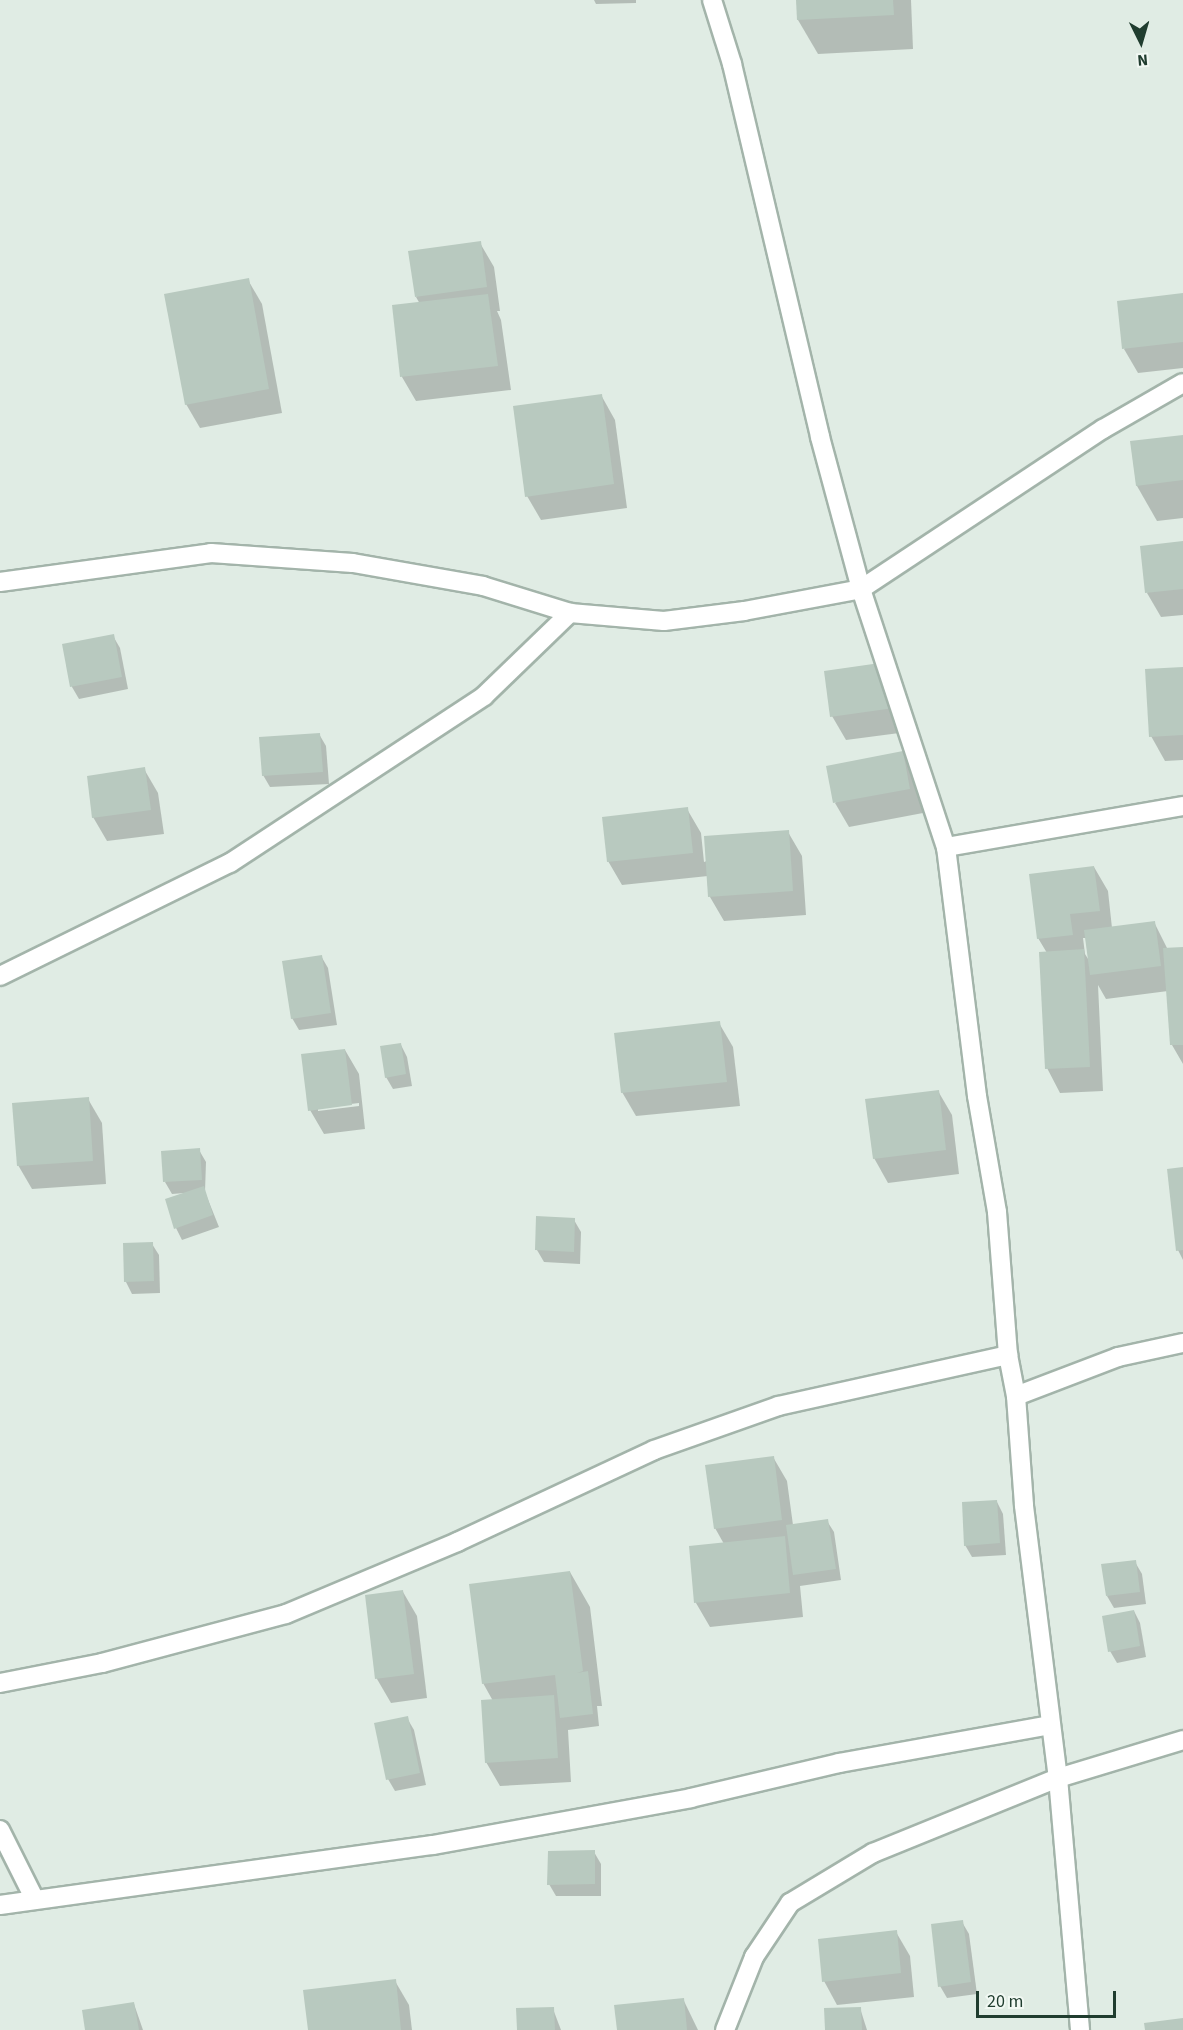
<!DOCTYPE html>
<style>
body{margin:0}
#map{position:relative;width:1183px;height:2030px;overflow:hidden;background:#e0ece4;font-family:"Source Sans 3",sans-serif}
div>[style]{position:absolute}
.shadow>*{inset:0;background:#0003}
.building>*{inset:0;background:#b8c9bf}
.roads{filter:drop-shadow(2px 0 #a3b4aa) drop-shadow(-2px 0 #a3b4aa) drop-shadow(0 2px #a3b4aa) drop-shadow(0 -2px #a3b4aa)}
.minor>*{height:18px;margin:-9px;padding:0 9px;transform-origin:9px;border-radius:9px;background:#fff}
span{translate:-50% -50%;white-space:nowrap;text-align:center;line-height:1.15;-webkit-text-stroke:4.5px #f1f8f3;paint-order:stroke}
.north{position:absolute;left:1111px;top:12px;width:60px;height:60px;-webkit-text-stroke:4px #f1f8f3;paint-order:stroke;rotate:175deg;font-size:16px;font-weight:700;line-height:24px;text-align:center;color:#203d2f}
.north::after{content:'';display:block;margin:auto;width:21px;height:27px;background:#203d2f;clip-path:polygon(50% 0,100% 100%,50% 72%,0 100%)}
.scale{position:absolute;left:976px;top:1991px;width:140px;height:27px;box-sizing:border-box;border:3px solid #203d2f;border-top:0;padding-left:8px;font-size:18px;line-height:21px;white-space:nowrap;color:#203d2f;-webkit-text-stroke:4px #f1f8f3;paint-order:stroke}
</style>
<div id="map">
<div class="shadow">
<i style="clip-path:polygon(594px 0,636px 0,636px 3px,596px 4px)"></i>
<i style="clip-path:polygon(797px 0,911px 0,913px 49px,818px 54px,798px 20px)"></i>
<i style="clip-path:polygon(480px 243px,494px 267px,500px 311px,497px 311px,501px 320px,511px 390px,416px 401px,402px 377px,393px 307px,420px 304px,416px 297px)"></i>
<i style="clip-path:polygon(248px 280px,262px 304px,282px 413px,200px 428px,186px 404px)"></i>
<i style="clip-path:polygon(1183px 295px,1183px 368px,1138px 373px,1124px 349px)"></i>
<i style="clip-path:polygon(601px 395px,615px 420px,627px 508px,541px 520px,527px 496px)"></i>
<i style="clip-path:polygon(1183px 436px,1183px 518px,1157px 521px,1137px 486px,1132px 443px)"></i>
<i style="clip-path:polygon(1183px 543px,1183px 615px,1161px 617px,1147px 593px)"></i>
<i style="clip-path:polygon(113px 636px,120px 648px,128px 689px,79px 699px,72px 687px,64px 645px)"></i>
<i style="clip-path:polygon(887px 664px,907px 732px,846px 740px,832px 716px)"></i>
<i style="clip-path:polygon(1183px 668px,1183px 760px,1165px 761px,1151px 736px)"></i>
<i style="clip-path:polygon(319px 734px,326px 746px,329px 784px,270px 787px,263px 775px)"></i>
<i style="clip-path:polygon(902px 752px,916px 776px,923px 813px,849px 827px,835px 803px)"></i>
<i style="clip-path:polygon(144px 769px,158px 793px,164px 834px,107px 841px,93px 817px)"></i>
<i style="clip-path:polygon(687px 809px,701px 833px,704px 862px,788px 832px,802px 856px,806px 915px,724px 921px,710px 897px,708px 876px,622px 885px,608px 861px)"></i>
<i style="clip-path:polygon(evenodd,1094px 867px,1108px 891px,1112px 928px,1154px 922px,1168px 950px,1183px 949px,1183px 1064px,1172px 1045px,1168px 991px,1106px 999px,1098px 985px,1103px 1091px,1060px 1093px,1047px 1068px,1047px 953px,1038px 938px,1094px 867px,1083px 938px,1087px 938px,1090px 962px,1085px 954px,1083px 938px)"></i>
<i style="clip-path:polygon(321px 956px,328px 968px,337px 1025px,299px 1030px,292px 1018px)"></i>
<i style="clip-path:polygon(719px 1023px,733px 1047px,740px 1106px,636px 1116px,622px 1092px)"></i>
<i style="clip-path:polygon(401px 1045px,407px 1057px,412px 1086px,393px 1089px,386px 1077px)"></i>
<i style="clip-path:polygon(evenodd,345px 1050px,359px 1074px,365px 1129px,324px 1134px,310px 1110px,345px 1050px,359px 1103px,359px 1106px,318px 1111px,318px 1108px,359px 1103px)"></i>
<i style="clip-path:polygon(938px 1091px,952px 1115px,959px 1174px,888px 1183px,874px 1158px)"></i>
<i style="clip-path:polygon(88px 1099px,102px 1123px,106px 1184px,32px 1189px,18px 1165px)"></i>
<i style="clip-path:polygon(199px 1150px,206px 1162px,205px 1192px,219px 1227px,182px 1240px,176px 1228px,185px 1193px,172px 1194px,165px 1182px)"></i>
<i style="clip-path:polygon(1183px 1168px,1183px 1260px,1178px 1250px)"></i>
<i style="clip-path:polygon(574px 1220px,581px 1232px,580px 1264px,544px 1262px,537px 1250px)"></i>
<i style="clip-path:polygon(152px 1244px,159px 1255px,160px 1293px,132px 1294px,126px 1282px,124px 1245px)"></i>
<i style="clip-path:polygon(773px 1457px,787px 1481px,793px 1525px,827px 1521px,834px 1532px,841px 1580px,800px 1586px,803px 1617px,710px 1627px,696px 1603px,690px 1547px,724px 1544px,715px 1528px)"></i>
<i style="clip-path:polygon(997px 1502px,1003px 1514px,1006px 1555px,972px 1557px,965px 1545px)"></i>
<i style="clip-path:polygon(1135px 1562px,1142px 1574px,1146px 1604px,1114px 1608px,1107px 1596px)"></i>
<i style="clip-path:polygon(570px 1572px,590px 1607px,602px 1706px,597px 1706px,599px 1726px,568px 1730px,571px 1782px,500px 1786px,486px 1762px,493px 1701px,483px 1683px)"></i>
<i style="clip-path:polygon(403px 1592px,417px 1616px,427px 1698px,391px 1703px,377px 1679px,367px 1596px)"></i>
<i style="clip-path:polygon(1134px 1611px,1140px 1623px,1146px 1657px,1117px 1663px,1110px 1651px)"></i>
<i style="clip-path:polygon(407px 1718px,414px 1730px,426px 1785px,395px 1791px,388px 1779px)"></i>
<i style="clip-path:polygon(594px 1852px,601px 1864px,601px 1896px,556px 1896px,549px 1884px)"></i>
<i style="clip-path:polygon(962px 1922px,969px 1934px,977px 1994px,947px 1998px,940px 1986px)"></i>
<i style="clip-path:polygon(896px 1932px,910px 1956px,914px 1997px,837px 2005px,824px 1981px)"></i>
<i style="clip-path:polygon(395px 1981px,409px 2005px,412px 2030px,309px 2030px)"></i>
<i style="clip-path:polygon(683px 1999px,698px 2030px,618px 2030px)"></i>
<i style="clip-path:polygon(134px 2004px,143px 2030px,87px 2030px)"></i>
<i style="clip-path:polygon(860px 2008px,867px 2030px,827px 2030px)"></i>
<i style="clip-path:polygon(553px 2009px,561px 2030px,518px 2030px)"></i>
</div>
<div class="building">
<i style="clip-path:polygon(796px 0,893px 0,894px 15px,797px 20px)"></i>
<i style="clip-path:polygon(481px 241px,487px 287px,415px 297px,408px 251px)"></i>
<i style="clip-path:polygon(249px 278px,269px 389px,185px 405px,164px 294px)"></i>
<i style="clip-path:polygon(1183px 293px,1183px 342px,1122px 349px,1117px 301px)"></i>
<i style="clip-path:polygon(488px 294px,498px 366px,400px 377px,392px 305px)"></i>
<i style="clip-path:polygon(602px 394px,614px 484px,525px 497px,513px 406px)"></i>
<i style="clip-path:polygon(1183px 435px,1183px 480px,1136px 486px,1130px 441px)"></i>
<i style="clip-path:polygon(1183px 541px,1183px 589px,1145px 593px,1140px 546px)"></i>
<i style="clip-path:polygon(114px 634px,122px 677px,70px 687px,62px 644px)"></i>
<i style="clip-path:polygon(887px 662px,894px 708px,830px 717px,824px 671px)"></i>
<i style="clip-path:polygon(1183px 667px,1183px 735px,1149px 737px,1145px 669px)"></i>
<i style="clip-path:polygon(320px 733px,323px 772px,262px 776px,259px 737px)"></i>
<i style="clip-path:polygon(903px 751px,910px 789px,833px 803px,826px 766px)"></i>
<i style="clip-path:polygon(145px 767px,151px 810px,92px 818px,87px 776px)"></i>
<i style="clip-path:polygon(688px 807px,693px 853px,607px 862px,602px 817px)"></i>
<i style="clip-path:polygon(789px 830px,793px 891px,708px 897px,704px 836px)"></i>
<i style="clip-path:polygon(1094px 866px,1100px 911px,1070px 914px,1073px 935px,1037px 939px,1029px 874px)"></i>
<i style="clip-path:polygon(1155px 921px,1161px 966px,1090px 975px,1084px 930px)"></i>
<i style="clip-path:polygon(1183px 947px,1183px 1045px,1170px 1045px,1163px 948px)"></i>
<i style="clip-path:polygon(1084px 949px,1090px 1067px,1045px 1069px,1039px 952px)"></i>
<i style="clip-path:polygon(322px 955px,331px 1013px,291px 1019px,282px 961px)"></i>
<i style="clip-path:polygon(720px 1021px,727px 1082px,621px 1093px,614px 1033px)"></i>
<i style="clip-path:polygon(401px 1043px,406px 1074px,385px 1078px,380px 1046px)"></i>
<i style="clip-path:polygon(345px 1049px,352px 1105px,308px 1111px,301px 1054px)"></i>
<i style="clip-path:polygon(939px 1090px,946px 1150px,873px 1159px,865px 1099px)"></i>
<i style="clip-path:polygon(89px 1097px,93px 1161px,17px 1166px,12px 1103px)"></i>
<i style="clip-path:polygon(200px 1148px,202px 1180px,163px 1182px,161px 1151px)"></i>
<i style="clip-path:polygon(1183px 1167px,1183px 1250px,1176px 1251px,1167px 1169px)"></i>
<i style="clip-path:polygon(204px 1186px,213px 1215px,174px 1229px,165px 1199px)"></i>
<i style="clip-path:polygon(536px 1216px,575px 1218px,574px 1252px,535px 1250px)"></i>
<i style="clip-path:polygon(153px 1242px,154px 1281px,124px 1282px,123px 1243px)"></i>
<i style="clip-path:polygon(774px 1456px,782px 1520px,714px 1529px,705px 1465px)"></i>
<i style="clip-path:polygon(997px 1500px,1000px 1543px,964px 1546px,962px 1502px)"></i>
<i style="clip-path:polygon(828px 1519px,836px 1569px,793px 1575px,786px 1525px)"></i>
<i style="clip-path:polygon(785px 1536px,790px 1593px,694px 1603px,689px 1546px)"></i>
<i style="clip-path:polygon(1136px 1560px,1140px 1592px,1106px 1596px,1101px 1564px)"></i>
<i style="clip-path:polygon(570px 1571px,583px 1671px,577px 1673px,588px 1671px,593px 1714px,560px 1718px,555px 1675px,482px 1684px,469px 1584px)"></i>
<i style="clip-path:polygon(403px 1590px,414px 1674px,375px 1679px,365px 1595px)"></i>
<i style="clip-path:polygon(1134px 1610px,1140px 1646px,1108px 1652px,1102px 1616px)"></i>
<i style="clip-path:polygon(554px 1695px,558px 1758px,485px 1763px,481px 1700px)"></i>
<i style="clip-path:polygon(408px 1716px,420px 1773px,386px 1780px,374px 1723px)"></i>
<i style="clip-path:polygon(595px 1850px,595px 1884px,547px 1885px,548px 1851px)"></i>
<i style="clip-path:polygon(963px 1920px,971px 1982px,938px 1987px,931px 1924px)"></i>
<i style="clip-path:polygon(897px 1930px,901px 1973px,822px 1982px,818px 1939px)"></i>
<i style="clip-path:polygon(396px 1979px,401px 2030px,308px 2030px,303px 1990px)"></i>
<i style="clip-path:polygon(684px 1998px,687px 2030px,617px 2030px,614px 2005px)"></i>
<i style="clip-path:polygon(134px 2002px,139px 2030px,85px 2030px,82px 2010px)"></i>
<i style="clip-path:polygon(554px 2007px,555px 2030px,517px 2030px,516px 2008px)"></i>
<i style="clip-path:polygon(861px 2007px,862px 2030px,825px 2030px,824px 2008px)"></i>
<i style="clip-path:polygon(1183px 2018px,1183px 2030px,1145px 2030px,1144px 2023px)"></i>
</div>
<div class="roads">
<div class="minor">
<i style="left:712px;top:0;width:67px;rotate:72.6deg"></i>
<i style="left:732px;top:64px;width:383px;rotate:76.7deg"></i>
<i style="left:820px;top:437px;width:157px;rotate:74.9deg"></i>
<i style="left:861px;top:589px;width:272px;rotate:71.8deg"></i>
<i style="left:946px;top:847px;width:251px;rotate:82.9deg"></i>
<i style="left:977px;top:1096px;width:118px;rotate:80.2deg"></i>
<i style="left:997px;top:1212px;width:143px;rotate:85.6deg"></i>
<i style="left:1008px;top:1355px;width:42px;rotate:79deg"></i>
<i style="left:1016px;top:1396px;width:110px;rotate:85.8deg"></i>
<i style="left:1024px;top:1506px;width:274px;rotate:82.9deg"></i>
<i style="left:1058px;top:1778px;width:253px;rotate:85deg"></i>
<i style="left:0;top:582px;width:213px;rotate:-7.8deg"></i>
<i style="left:211px;top:553px;width:142px;rotate:4deg"></i>
<i style="left:353px;top:563px;width:132px;rotate:10deg"></i>
<i style="left:483px;top:586px;width:91px;rotate:17.2deg"></i>
<i style="left:570px;top:613px;width:94px;rotate:4.9deg"></i>
<i style="left:664px;top:621px;width:81px;rotate:-7.1deg"></i>
<i style="left:744px;top:611px;width:119px;rotate:-10.6deg"></i>
<i style="left:861px;top:589px;width:290px;rotate:-33.5deg"></i>
<i style="left:1103px;top:429px;width:92px;rotate:-29.9deg"></i>
<i style="left:946px;top:847px;width:241px;rotate:-9.8deg"></i>
<i style="left:0;top:976px;width:256px;rotate:-26.2deg"></i>
<i style="left:230px;top:863px;width:304px;rotate:-33.3deg"></i>
<i style="left:484px;top:696px;width:120px;rotate:-44deg"></i>
<i style="left:1016px;top:1396px;width:109px;rotate:-20.9deg"></i>
<i style="left:1118px;top:1357px;width:66px;rotate:-12.2deg"></i>
<i style="left:0;top:1683px;width:104px;rotate:-11.1deg"></i>
<i style="left:102px;top:1663px;width:190px;rotate:-14.9deg"></i>
<i style="left:286px;top:1614px;width:186px;rotate:-22.8deg"></i>
<i style="left:457px;top:1542px;width:217px;rotate:-25deg"></i>
<i style="left:654px;top:1450px;width:132px;rotate:-19.5deg"></i>
<i style="left:778px;top:1406px;width:236px;rotate:-12.5deg"></i>
<i style="left:0;top:1830px;width:78px;rotate:63.4deg"></i>
<i style="left:0;top:1905px;width:437px;rotate:-7.9deg"></i>
<i style="left:433px;top:1845px;width:262px;rotate:-10.3deg"></i>
<i style="left:691px;top:1798px;width:152px;rotate:-13.3deg"></i>
<i style="left:839px;top:1763px;width:215px;rotate:-10.2deg"></i>
<i style="left:725px;top:2030px;width:79px;rotate:-68.3deg"></i>
<i style="left:754px;top:1957px;width:65px;rotate:-56.3deg"></i>
<i style="left:790px;top:1903px;width:97px;rotate:-31.1deg"></i>
<i style="left:873px;top:1853px;width:200px;rotate:-22.1deg"></i>
<i style="left:1058px;top:1778px;width:131px;rotate:-16.9deg"></i>
</div>
</div>
<div class="north">N</div>
<div class="scale">20 m</div>
</div>
